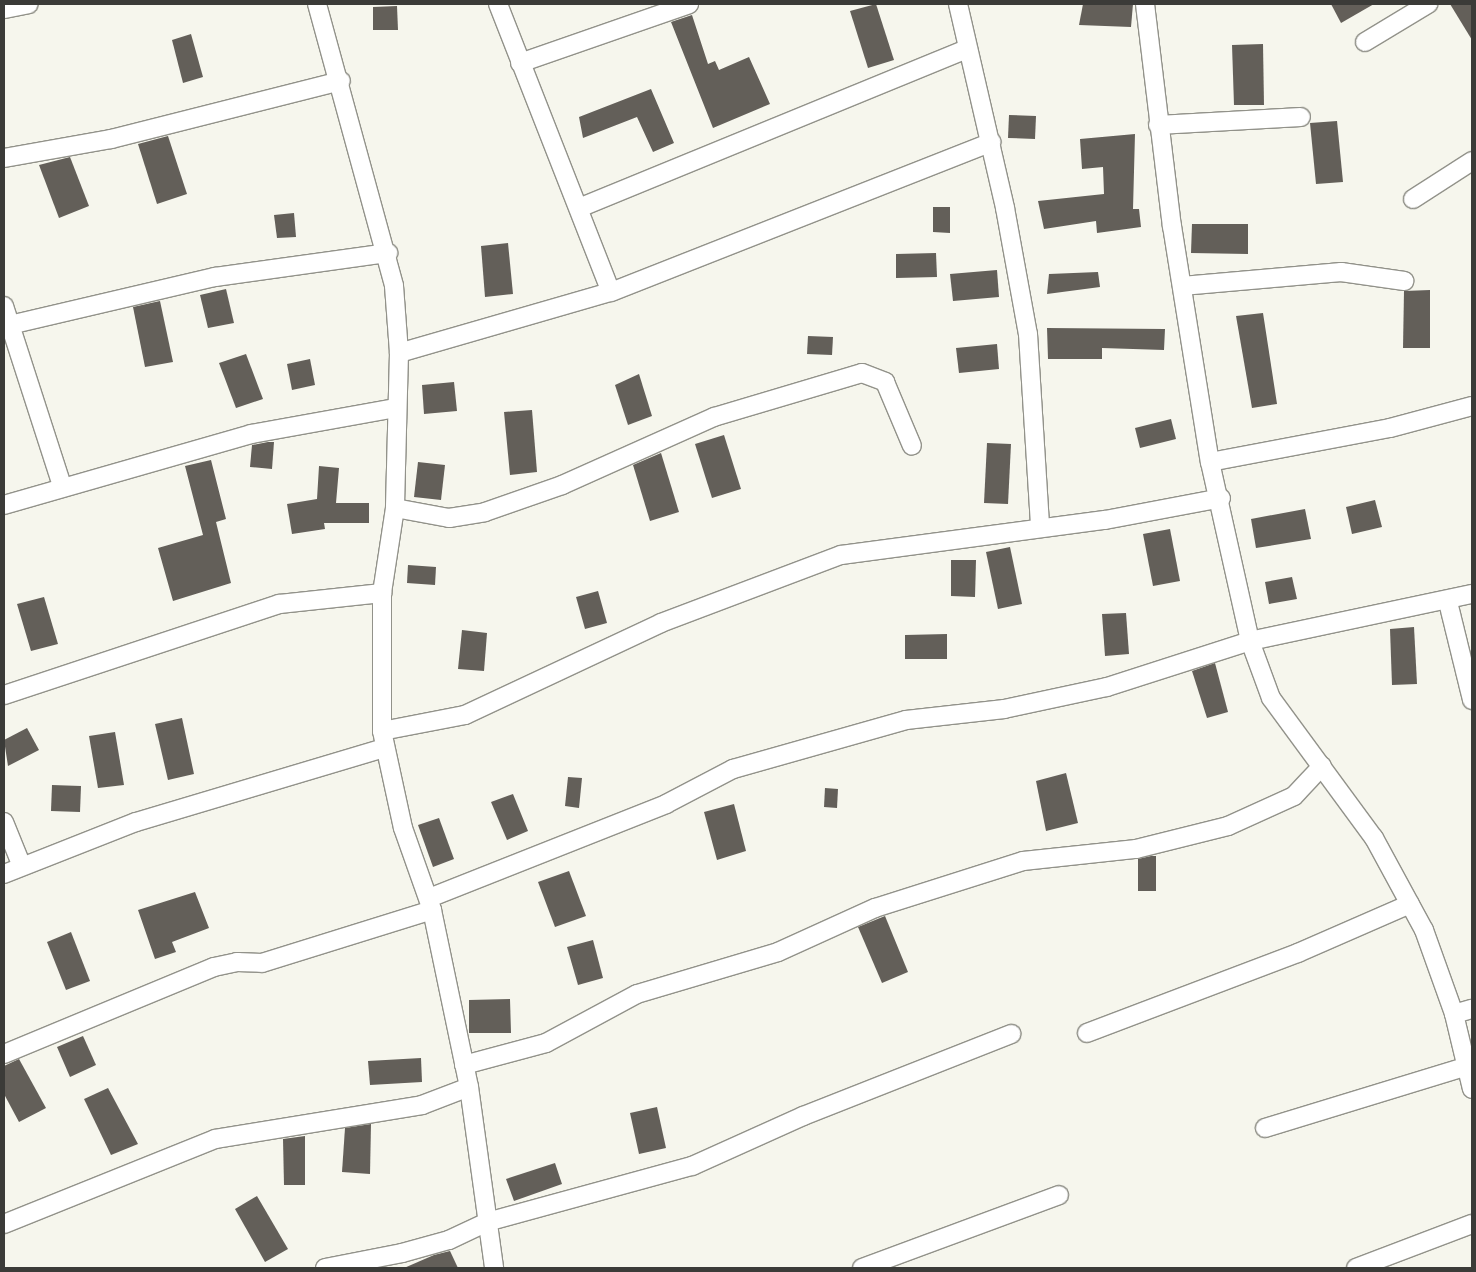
<!DOCTYPE html>
<style>
body{margin:0}
#map{position:relative;width:1476px;height:1272px;overflow:hidden;background:#f6f6ed;font-family:Commissioner,sans-serif}
div>[style]{position:absolute}
.building>*{inset:0;background:#635f59}
.roads{filter:drop-shadow(1px 0 #92928a) drop-shadow(-1px 0 #92928a) drop-shadow(0 1px #92928a) drop-shadow(0 -1px #92928a)}
.street>*{height:18px;margin:-9px;padding:0 9px;transform-origin:9px;border-radius:9px;background:#fff}
span{translate:-50% -50%;white-space:nowrap;text-align:center;line-height:1.15;-webkit-text-stroke:5px #fff;paint-order:stroke}
.frame{position:absolute;inset:0;border:5px solid #3b3b38;pointer-events:none}
</style>
<div id="map">
<div class="building">
<i style="clip-path:polygon(876px 4px,894px 60px,868px 68px,850px 11px)"></i>
<i style="clip-path:polygon(1083px 4px,1133px 4px,1131px 27px,1079px 25px)"></i>
<i style="clip-path:polygon(1331px 4px,1374px 4px,1341px 23px)"></i>
<i style="clip-path:polygon(1450px 4px,1472px 4px,1472px 40px)"></i>
<i style="clip-path:polygon(397px 6px,398px 30px,373px 30px,373px 7px)"></i>
<i style="clip-path:polygon(692px 15px,708px 64px,715px 61px,719px 70px,749px 57px,770px 104px,713px 128px,671px 22px)"></i>
<i style="clip-path:polygon(191px 34px,203px 77px,183px 83px,172px 40px)"></i>
<i style="clip-path:polygon(1263px 44px,1264px 105px,1234px 105px,1232px 45px)"></i>
<i style="clip-path:polygon(651px 89px,674px 143px,653px 152px,637px 117px,583px 138px,579px 117px)"></i>
<i style="clip-path:polygon(1009px 115px,1036px 116px,1035px 139px,1008px 138px)"></i>
<i style="clip-path:polygon(1337px 121px,1343px 182px,1316px 184px,1310px 123px)"></i>
<i style="clip-path:polygon(1135px 134px,1133px 209px,1139px 209px,1141px 227px,1097px 233px,1096px 221px,1044px 229px,1038px 201px,1104px 194px,1103px 167px,1082px 169px,1080px 139px)"></i>
<i style="clip-path:polygon(168px 136px,187px 194px,157px 204px,138px 144px)"></i>
<i style="clip-path:polygon(70px 157px,89px 206px,59px 218px,39px 165px)"></i>
<i style="clip-path:polygon(933px 207px,950px 207px,950px 233px,933px 232px)"></i>
<i style="clip-path:polygon(294px 213px,296px 237px,277px 238px,274px 215px)"></i>
<i style="clip-path:polygon(1192px 224px,1248px 224px,1248px 254px,1191px 253px)"></i>
<i style="clip-path:polygon(508px 243px,513px 294px,485px 297px,481px 246px)"></i>
<i style="clip-path:polygon(936px 253px,937px 277px,896px 278px,896px 254px)"></i>
<i style="clip-path:polygon(997px 270px,999px 297px,953px 301px,950px 274px)"></i>
<i style="clip-path:polygon(1098px 272px,1100px 287px,1047px 294px,1049px 274px)"></i>
<i style="clip-path:polygon(226px 289px,234px 323px,208px 328px,200px 295px)"></i>
<i style="clip-path:polygon(1430px 290px,1430px 348px,1403px 348px,1404px 291px)"></i>
<i style="clip-path:polygon(160px 301px,173px 362px,145px 367px,133px 307px)"></i>
<i style="clip-path:polygon(1263px 313px,1277px 404px,1252px 408px,1236px 316px)"></i>
<i style="clip-path:polygon(1047px 328px,1165px 329px,1164px 350px,1102px 348px,1102px 359px,1048px 359px)"></i>
<i style="clip-path:polygon(808px 336px,833px 337px,832px 355px,807px 354px)"></i>
<i style="clip-path:polygon(997px 344px,999px 369px,959px 373px,956px 348px)"></i>
<i style="clip-path:polygon(246px 354px,263px 399px,236px 408px,219px 363px)"></i>
<i style="clip-path:polygon(310px 359px,315px 385px,292px 390px,287px 364px)"></i>
<i style="clip-path:polygon(639px 374px,652px 416px,628px 425px,615px 385px)"></i>
<i style="clip-path:polygon(454px 382px,457px 411px,424px 414px,422px 385px)"></i>
<i style="clip-path:polygon(532px 410px,537px 472px,510px 475px,504px 412px)"></i>
<i style="clip-path:polygon(1171px 419px,1176px 439px,1140px 448px,1135px 428px)"></i>
<i style="clip-path:polygon(724px 435px,741px 489px,712px 498px,695px 444px)"></i>
<i style="clip-path:polygon(268px 442px,274px 442px,272px 469px,250px 467px,252px 445px)"></i>
<i style="clip-path:polygon(987px 443px,1011px 444px,1008px 504px,984px 503px)"></i>
<i style="clip-path:polygon(661px 453px,679px 512px,650px 521px,633px 465px)"></i>
<i style="clip-path:polygon(211px 460px,226px 519px,216px 522px,231px 583px,173px 601px,158px 548px,203px 535px,185px 466px)"></i>
<i style="clip-path:polygon(418px 462px,445px 465px,441px 500px,414px 497px)"></i>
<i style="clip-path:polygon(319px 466px,339px 468px,336px 503px,369px 503px,369px 523px,324px 523px,325px 529px,292px 534px,287px 504px,317px 499px)"></i>
<i style="clip-path:polygon(1375px 500px,1382px 527px,1352px 534px,1346px 507px)"></i>
<i style="clip-path:polygon(1305px 509px,1311px 539px,1256px 548px,1251px 519px)"></i>
<i style="clip-path:polygon(1170px 529px,1180px 581px,1153px 586px,1143px 534px)"></i>
<i style="clip-path:polygon(1010px 547px,1022px 604px,998px 609px,986px 552px)"></i>
<i style="clip-path:polygon(951px 560px,976px 560px,975px 597px,951px 596px)"></i>
<i style="clip-path:polygon(408px 565px,436px 567px,435px 585px,407px 583px)"></i>
<i style="clip-path:polygon(1292px 577px,1297px 599px,1269px 604px,1265px 582px)"></i>
<i style="clip-path:polygon(598px 591px,607px 623px,585px 629px,576px 597px)"></i>
<i style="clip-path:polygon(44px 597px,58px 644px,31px 651px,17px 604px)"></i>
<i style="clip-path:polygon(1126px 613px,1129px 654px,1105px 656px,1102px 614px)"></i>
<i style="clip-path:polygon(1414px 627px,1417px 684px,1392px 685px,1390px 629px)"></i>
<i style="clip-path:polygon(462px 630px,487px 633px,484px 671px,458px 669px)"></i>
<i style="clip-path:polygon(947px 634px,947px 659px,905px 659px,905px 635px)"></i>
<i style="clip-path:polygon(1215px 663px,1228px 712px,1207px 718px,1192px 671px)"></i>
<i style="clip-path:polygon(182px 718px,194px 774px,168px 780px,155px 724px)"></i>
<i style="clip-path:polygon(27px 728px,39px 750px,8px 766px,4px 740px)"></i>
<i style="clip-path:polygon(115px 732px,124px 785px,98px 788px,89px 736px)"></i>
<i style="clip-path:polygon(1066px 773px,1078px 823px,1046px 831px,1036px 781px)"></i>
<i style="clip-path:polygon(568px 777px,582px 778px,579px 808px,565px 806px)"></i>
<i style="clip-path:polygon(52px 785px,81px 786px,80px 812px,51px 811px)"></i>
<i style="clip-path:polygon(825px 788px,838px 789px,837px 808px,824px 807px)"></i>
<i style="clip-path:polygon(513px 794px,528px 831px,507px 840px,491px 802px)"></i>
<i style="clip-path:polygon(734px 804px,746px 851px,717px 860px,704px 812px)"></i>
<i style="clip-path:polygon(439px 818px,454px 859px,433px 867px,418px 825px)"></i>
<i style="clip-path:polygon(1151px 856px,1156px 856px,1156px 891px,1138px 891px,1138px 859px)"></i>
<i style="clip-path:polygon(569px 871px,586px 916px,555px 927px,538px 882px)"></i>
<i style="clip-path:polygon(195px 892px,209px 928px,172px 942px,176px 952px,155px 959px,138px 910px)"></i>
<i style="clip-path:polygon(885px 916px,908px 972px,882px 983px,858px 927px)"></i>
<i style="clip-path:polygon(71px 932px,90px 981px,66px 990px,47px 942px)"></i>
<i style="clip-path:polygon(593px 940px,603px 978px,578px 985px,567px 947px)"></i>
<i style="clip-path:polygon(510px 999px,511px 1033px,469px 1033px,469px 1000px)"></i>
<i style="clip-path:polygon(83px 1036px,96px 1065px,70px 1077px,57px 1047px)"></i>
<i style="clip-path:polygon(421px 1058px,422px 1082px,370px 1085px,368px 1061px)"></i>
<i style="clip-path:polygon(19px 1059px,46px 1108px,19px 1122px,4px 1094px,4px 1066px)"></i>
<i style="clip-path:polygon(108px 1088px,138px 1144px,111px 1155px,84px 1099px)"></i>
<i style="clip-path:polygon(657px 1107px,666px 1148px,639px 1154px,630px 1113px)"></i>
<i style="clip-path:polygon(371px 1124px,370px 1174px,342px 1172px,345px 1128px)"></i>
<i style="clip-path:polygon(305px 1136px,305px 1185px,284px 1185px,283px 1139px)"></i>
<i style="clip-path:polygon(555px 1163px,562px 1184px,514px 1201px,506px 1179px)"></i>
<i style="clip-path:polygon(257px 1196px,288px 1249px,265px 1262px,235px 1209px)"></i>
<i style="clip-path:polygon(450px 1251px,458px 1268px,404px 1268px,434px 1255px)"></i>
</div>
<div class="roads">
<div class="street">
<i style="left:317px;top:4px;width:292px;rotate:74.7deg"></i>
<i style="left:394px;top:286px;width:67px;rotate:85.7deg"></i>
<i style="left:399px;top:353px;width:155px;rotate:91.5deg"></i>
<i style="left:395px;top:508px;width:86px;rotate:98.7deg"></i>
<i style="left:382px;top:593px;width:138px;rotate:90deg"></i>
<i style="left:382px;top:731px;width:99px;rotate:77.8deg"></i>
<i style="left:403px;top:828px;width:87px;rotate:70.5deg"></i>
<i style="left:432px;top:910px;width:181px;rotate:78.2deg"></i>
<i style="left:469px;top:1087px;width:183px;rotate:82.1deg"></i>
<i style="left:498px;top:4px;width:309px;rotate:68.6deg"></i>
<i style="left:958px;top:4px;width:209px;rotate:77deg"></i>
<i style="left:1005px;top:208px;width:128px;rotate:79.7deg"></i>
<i style="left:1028px;top:334px;width:192px;rotate:86.4deg"></i>
<i style="left:1145px;top:4px;width:224px;rotate:83.1deg"></i>
<i style="left:1172px;top:226px;width:239px;rotate:80.9deg"></i>
<i style="left:1210px;top:462px;width:183px;rotate:77.4deg"></i>
<i style="left:1250px;top:641px;width:61px;rotate:69.8deg"></i>
<i style="left:1271px;top:698px;width:174px;rotate:53.7deg"></i>
<i style="left:1374px;top:838px;width:105px;rotate:61.5deg"></i>
<i style="left:1424px;top:930px;width:89px;rotate:70.3deg"></i>
<i style="left:1454px;top:1014px;width:77px;rotate:76.5deg"></i>
<i style="left:4px;top:9px;width:25px;rotate:-11deg"></i>
<i style="left:1365px;top:42px;width:74px;rotate:-31.1deg"></i>
<i style="left:520px;top:63px;width:179px;rotate:-19.2deg"></i>
<i style="left:1158px;top:125px;width:143px;rotate:-3.2deg"></i>
<i style="left:4px;top:158px;width:109px;rotate:-10.1deg"></i>
<i style="left:111px;top:139px;width:237px;rotate:-14.2deg"></i>
<i style="left:1413px;top:199px;width:70px;rotate:-32.8deg"></i>
<i style="left:579px;top:208px;width:419px;rotate:-22.3deg"></i>
<i style="left:1182px;top:286px;width:160px;rotate:-5deg"></i>
<i style="left:1341px;top:272px;width:64px;rotate:8.1deg"></i>
<i style="left:4px;top:306px;width:189px;rotate:72.1deg"></i>
<i style="left:10px;top:325px;width:211px;rotate:-13.2deg"></i>
<i style="left:215px;top:277px;width:175px;rotate:-7.9deg"></i>
<i style="left:399px;top:353px;width:221px;rotate:-16.1deg"></i>
<i style="left:611px;top:292px;width:409px;rotate:-21.5deg"></i>
<i style="left:1210px;top:462px;width:183px;rotate:-10.7deg"></i>
<i style="left:1390px;top:428px;width:85px;rotate:-15deg"></i>
<i style="left:4px;top:505px;width:257px;rotate:-16deg"></i>
<i style="left:251px;top:434px;width:147px;rotate:-10.2deg"></i>
<i style="left:395px;top:508px;width:55px;rotate:10.5deg"></i>
<i style="left:449px;top:518px;width:36px;rotate:-9deg"></i>
<i style="left:485px;top:512px;width:82px;rotate:-19.3deg"></i>
<i style="left:562px;top:485px;width:167px;rotate:-24.1deg"></i>
<i style="left:714px;top:417px;width:154px;rotate:-16.6deg"></i>
<i style="left:862px;top:373px;width:25px;rotate:21deg"></i>
<i style="left:885px;top:382px;width:69px;rotate:67.1deg"></i>
<i style="left:1448px;top:602px;width:101px;rotate:76.2deg"></i>
<i style="left:4px;top:695px;width:290px;rotate:-18.3deg"></i>
<i style="left:279px;top:604px;width:104px;rotate:-6.1deg"></i>
<i style="left:382px;top:731px;width:85px;rotate:-10.9deg"></i>
<i style="left:465px;top:715px;width:217px;rotate:-25.1deg"></i>
<i style="left:661px;top:623px;width:192px;rotate:-20.7deg"></i>
<i style="left:841px;top:555px;width:266px;rotate:-7.6deg"></i>
<i style="left:1105px;top:520px;width:118px;rotate:-10.7deg"></i>
<i style="left:4px;top:822px;width:45px;rotate:68deg"></i>
<i style="left:4px;top:874px;width:142px;rotate:-21.5deg"></i>
<i style="left:136px;top:822px;width:259px;rotate:-16.6deg"></i>
<i style="left:429px;top:898px;width:255px;rotate:-21.6deg"></i>
<i style="left:666px;top:804px;width:76px;rotate:-27.6deg"></i>
<i style="left:733px;top:769px;width:180px;rotate:-15.8deg"></i>
<i style="left:906px;top:720px;width:99px;rotate:-6.4deg"></i>
<i style="left:1004px;top:709px;width:105px;rotate:-12.1deg"></i>
<i style="left:1107px;top:687px;width:150px;rotate:-17.8deg"></i>
<i style="left:1250px;top:641px;width:227px;rotate:-12deg"></i>
<i style="left:1454px;top:1014px;width:19px;rotate:-16deg"></i>
<i style="left:1087px;top:1033px;width:226px;rotate:-20.8deg"></i>
<i style="left:1298px;top:953px;width:122px;rotate:-23.6deg"></i>
<i style="left:4px;top:1054px;width:227px;rotate:-22.5deg"></i>
<i style="left:214px;top:967px;width:24px;rotate:-12deg"></i>
<i style="left:237px;top:962px;width:25px;rotate:2deg"></i>
<i style="left:262px;top:963px;width:178px;rotate:-17.3deg"></i>
<i style="left:464px;top:1065px;width:85px;rotate:-15deg"></i>
<i style="left:546px;top:1043px;width:103px;rotate:-28.3deg"></i>
<i style="left:637px;top:994px;width:147px;rotate:-16.6deg"></i>
<i style="left:778px;top:952px;width:107px;rotate:-24.4deg"></i>
<i style="left:875px;top:908px;width:155px;rotate:-17.6deg"></i>
<i style="left:1023px;top:861px;width:114px;rotate:-6.1deg"></i>
<i style="left:1136px;top:849px;width:95px;rotate:-14deg"></i>
<i style="left:1228px;top:826px;width:72px;rotate:-24.4deg"></i>
<i style="left:1294px;top:796px;width:41px;rotate:-47deg"></i>
<i style="left:1265px;top:1128px;width:209px;rotate:-17deg"></i>
<i style="left:4px;top:1224px;width:227px;rotate:-21.9deg"></i>
<i style="left:215px;top:1139px;width:210px;rotate:-9.3deg"></i>
<i style="left:422px;top:1105px;width:50px;rotate:-21deg"></i>
<i style="left:325px;top:1268px;width:78px;rotate:-11deg"></i>
<i style="left:402px;top:1253px;width:49px;rotate:-15.5deg"></i>
<i style="left:449px;top:1240px;width:42px;rotate:-25.3deg"></i>
<i style="left:487px;top:1222px;width:213px;rotate:-15.3deg"></i>
<i style="left:692px;top:1166px;width:122px;rotate:-24.2deg"></i>
<i style="left:803px;top:1116px;width:224px;rotate:-21.5deg"></i>
<i style="left:862px;top:1268px;width:210px;rotate:-20.3deg"></i>
<i style="left:1356px;top:1268px;width:124px;rotate:-20.8deg"></i>
</div>
</div>
<div class="frame"></div>
</div>
